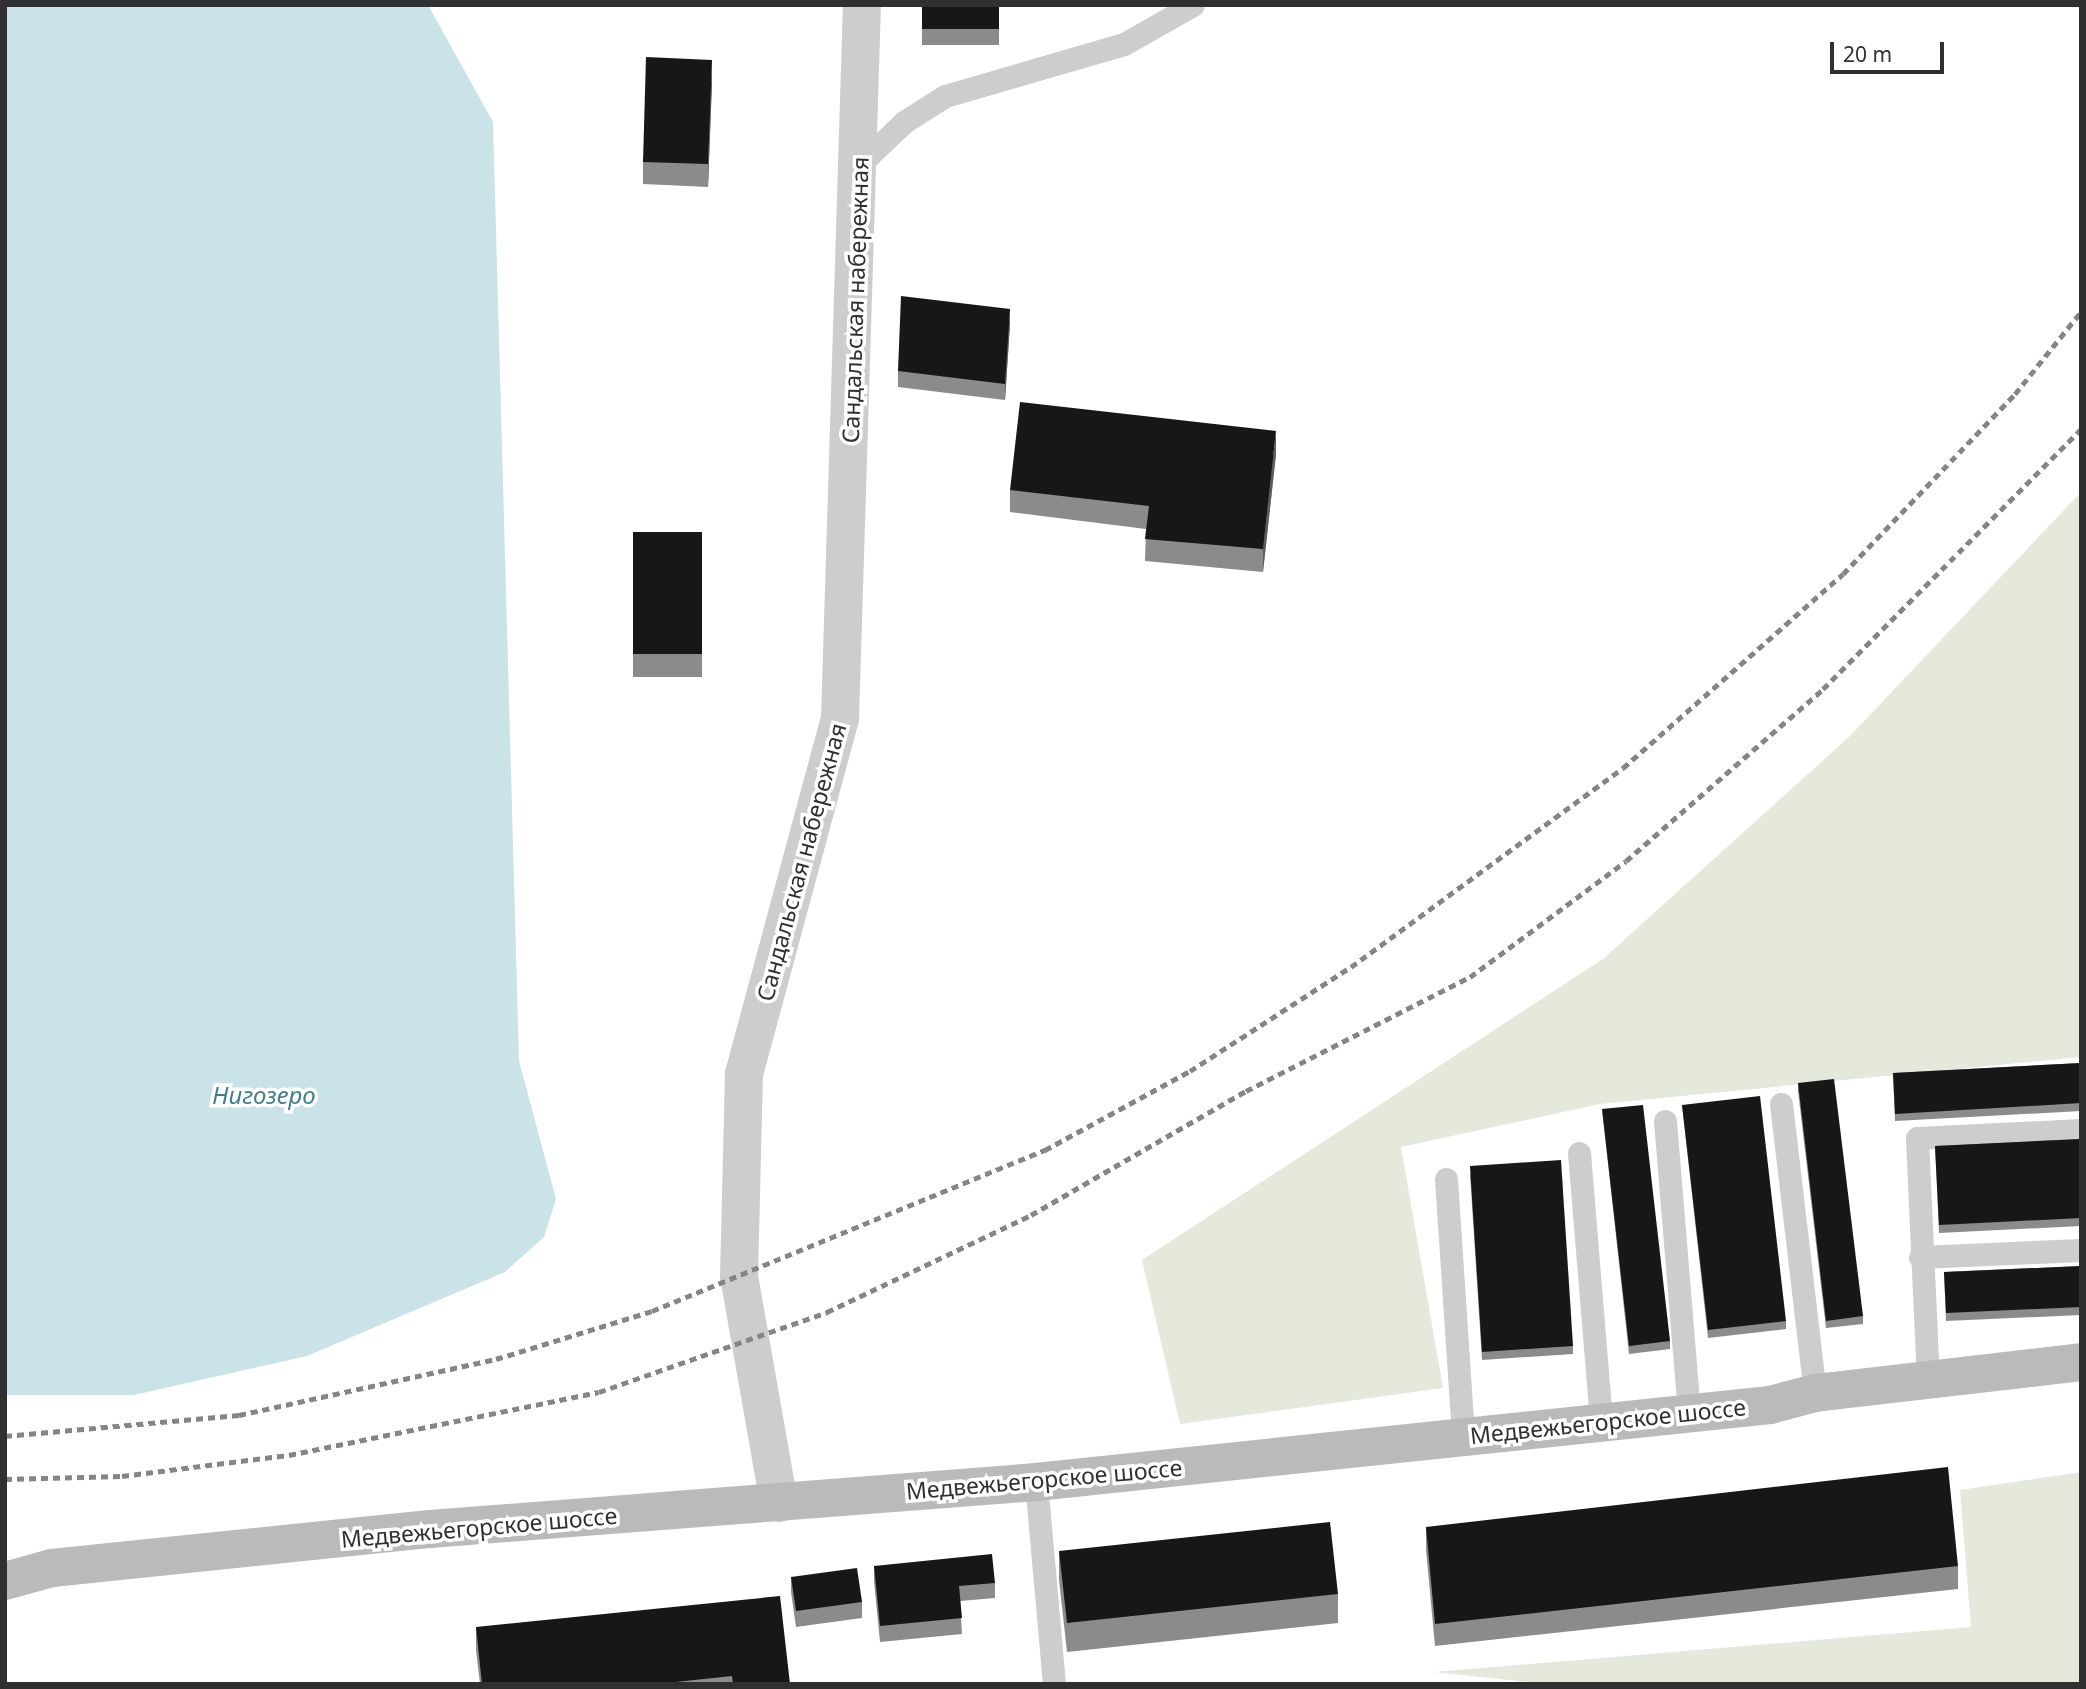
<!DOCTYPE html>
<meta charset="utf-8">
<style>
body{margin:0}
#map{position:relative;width:2086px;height:1689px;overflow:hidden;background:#fff;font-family:"Noto Sans",sans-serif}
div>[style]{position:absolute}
.green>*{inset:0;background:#e5e9dc}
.water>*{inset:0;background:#c9e3e8}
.lane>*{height:23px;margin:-11.5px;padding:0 11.5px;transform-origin:11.5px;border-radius:11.5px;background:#cdcdcd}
.street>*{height:38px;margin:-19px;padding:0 19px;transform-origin:19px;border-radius:19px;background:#cdcdcd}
.secondary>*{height:38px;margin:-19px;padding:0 19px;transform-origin:19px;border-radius:19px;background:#bababa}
.rail>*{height:5px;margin-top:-2.5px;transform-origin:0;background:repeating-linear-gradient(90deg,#858585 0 7px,transparent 0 12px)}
.wall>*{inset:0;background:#8b8b8b}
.shaded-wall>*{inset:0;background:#5d5d5d}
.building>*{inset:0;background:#171717}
span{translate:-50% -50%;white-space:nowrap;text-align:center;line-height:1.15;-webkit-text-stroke:7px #fff;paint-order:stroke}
.street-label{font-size:23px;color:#303030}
.water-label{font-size:24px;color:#427f8e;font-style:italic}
.frame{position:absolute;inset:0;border:7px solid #303030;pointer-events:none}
.scale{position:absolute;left:1830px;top:42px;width:114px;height:32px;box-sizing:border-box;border:4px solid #303030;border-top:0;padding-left:9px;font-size:21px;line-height:24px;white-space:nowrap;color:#303030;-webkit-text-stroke:5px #fff;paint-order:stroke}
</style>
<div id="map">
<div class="green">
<i style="clip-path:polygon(2081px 492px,2081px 1057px,1600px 1104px,1401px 1147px,1443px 1388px,1180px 1424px,1142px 1260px,1603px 959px,1850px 736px)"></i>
<i style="clip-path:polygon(2081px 1472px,2081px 1684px,1547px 1684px,1434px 1672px,1971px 1627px,1960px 1490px)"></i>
</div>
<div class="water">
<i style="clip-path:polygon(5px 5px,428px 5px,493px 122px,519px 1061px,556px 1199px,544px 1237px,505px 1272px,307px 1356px,134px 1395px,5px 1395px)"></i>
</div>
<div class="lane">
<i style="left:861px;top:163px;width:59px;rotate:-43.6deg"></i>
<i style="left:904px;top:122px;width:49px;rotate:-32.4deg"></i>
<i style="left:945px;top:96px;width:186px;rotate:-16.2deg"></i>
<i style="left:1124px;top:44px;width:79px;rotate:-29.5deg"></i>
<i style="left:1781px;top:1104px;width:291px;rotate:83.3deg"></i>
<i style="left:1665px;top:1121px;width:293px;rotate:85.3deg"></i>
<i style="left:1579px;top:1153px;width:268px;rotate:85.3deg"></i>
<i style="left:1446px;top:1179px;width:258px;rotate:86.2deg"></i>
<i style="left:1920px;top:1257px;width:161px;rotate:-2.5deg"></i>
<i style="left:1928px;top:1381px;width:243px;rotate:-92.6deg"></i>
<i style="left:1917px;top:1138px;width:164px;rotate:-2.8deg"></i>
<i style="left:1036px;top:1482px;width:203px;rotate:84.9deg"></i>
</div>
<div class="street">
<i style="left:779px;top:1503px;width:230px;rotate:-100deg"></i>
<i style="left:739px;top:1277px;width:203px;rotate:-88.6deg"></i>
<i style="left:744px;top:1074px;width:368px;rotate:-74.9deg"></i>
<i style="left:840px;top:719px;width:714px;rotate:-88.24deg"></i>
</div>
<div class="secondary">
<i style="left:5px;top:1581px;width:49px;rotate:-15.5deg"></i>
<i style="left:52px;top:1568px;width:380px;rotate:-5.9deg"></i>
<i style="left:430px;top:1529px;width:608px;rotate:-4.43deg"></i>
<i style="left:1036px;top:1482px;width:738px;rotate:-5.99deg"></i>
<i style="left:1770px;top:1405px;width:47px;rotate:-14.9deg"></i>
<i style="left:1815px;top:1393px;width:268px;rotate:-6.6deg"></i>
</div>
<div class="rail">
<i style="left:5px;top:1436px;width:235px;rotate:-5.1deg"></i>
<i style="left:239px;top:1415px;width:263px;rotate:-12.3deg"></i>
<i style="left:496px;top:1359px;width:163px;rotate:-17.1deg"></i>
<i style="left:652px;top:1311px;width:425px;rotate:-22.3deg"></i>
<i style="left:1045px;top:1150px;width:165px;rotate:-28.6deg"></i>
<i style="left:1190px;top:1071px;width:192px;rotate:-32.9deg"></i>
<i style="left:1351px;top:967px;width:337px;rotate:-36.2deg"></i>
<i style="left:1623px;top:768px;width:293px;rotate:-41.4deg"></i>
<i style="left:1843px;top:574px;width:249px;rotate:-46.3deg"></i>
<i style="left:2015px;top:394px;width:105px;rotate:-51.2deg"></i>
<i style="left:5px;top:1479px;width:117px;rotate:-1.5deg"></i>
<i style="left:122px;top:1476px;width:168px;rotate:-7.2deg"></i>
<i style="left:289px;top:1455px;width:316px;rotate:-11.5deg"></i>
<i style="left:599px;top:1392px;width:242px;rotate:-19.3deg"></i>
<i style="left:827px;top:1312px;width:226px;rotate:-25.4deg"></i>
<i style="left:1031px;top:1215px;width:248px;rotate:-30deg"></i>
<i style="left:1246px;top:1091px;width:251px;rotate:-27deg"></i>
<i style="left:1470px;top:977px;width:194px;rotate:-36.6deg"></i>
<i style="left:1626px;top:861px;width:262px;rotate:-41.1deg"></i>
<i style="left:1823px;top:689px;width:366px;rotate:-45.2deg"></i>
</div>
<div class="wall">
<i style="clip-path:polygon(922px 5px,999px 5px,999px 45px,922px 45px)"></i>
<i style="clip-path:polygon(712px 82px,708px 187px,643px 184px,643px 162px)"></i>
<i style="clip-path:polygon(1010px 324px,1005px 400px,898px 387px,898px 371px)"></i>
<i style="clip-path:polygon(1276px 454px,1263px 572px,1145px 561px,1146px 529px,1010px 512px,1010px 490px)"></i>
<i style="clip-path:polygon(633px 532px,702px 532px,702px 677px,633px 677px)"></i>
<i style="clip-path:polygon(2081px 1063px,2081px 1111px,1895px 1121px,1893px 1073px)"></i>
<i style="clip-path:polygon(1798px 1083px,1863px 1316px,1863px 1324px,1826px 1328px,1798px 1091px)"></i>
<i style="clip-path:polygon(1682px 1105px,1786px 1321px,1786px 1329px,1708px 1338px)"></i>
<i style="clip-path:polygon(1602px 1109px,1670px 1341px,1670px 1349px,1629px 1354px)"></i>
<i style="clip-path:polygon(2081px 1139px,2081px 1226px,1939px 1233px,1935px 1146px)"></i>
<i style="clip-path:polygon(1470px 1174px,1573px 1346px,1573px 1354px,1482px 1360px)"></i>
<i style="clip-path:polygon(2081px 1266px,2081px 1315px,1946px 1321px,1944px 1272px)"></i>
<i style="clip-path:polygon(1426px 1527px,1958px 1566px,1958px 1589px,1435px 1646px,1426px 1550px)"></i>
<i style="clip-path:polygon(1059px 1551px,1338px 1594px,1338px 1623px,1067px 1652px,1059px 1580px)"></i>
<i style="clip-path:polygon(874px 1566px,995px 1583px,995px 1598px,960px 1601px,962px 1634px,880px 1642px,874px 1581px)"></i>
<i style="clip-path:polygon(791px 1577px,862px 1602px,862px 1618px,796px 1627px,791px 1592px)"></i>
<i style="clip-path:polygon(476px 1627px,790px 1684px,480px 1684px,476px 1650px)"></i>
</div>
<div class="shaded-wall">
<i style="clip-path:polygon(712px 60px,712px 82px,708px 187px,708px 164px)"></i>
<i style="clip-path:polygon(1010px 309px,1010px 324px,1005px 400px,1005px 384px)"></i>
<i style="clip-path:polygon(1276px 431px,1276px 454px,1263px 572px,1263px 549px)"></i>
</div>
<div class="building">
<i style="clip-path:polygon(922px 5px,999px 5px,999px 29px,922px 29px)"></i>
<i style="clip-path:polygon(646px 57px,712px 60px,708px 164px,643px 162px)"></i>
<i style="clip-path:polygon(901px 296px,1010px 309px,1005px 384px,898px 371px)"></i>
<i style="clip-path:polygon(1020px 402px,1276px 431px,1263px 549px,1145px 539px,1149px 506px,1010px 490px)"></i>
<i style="clip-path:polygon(633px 532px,702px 532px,702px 654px,633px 654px)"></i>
<i style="clip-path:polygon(2081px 1063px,2081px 1103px,1895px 1114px,1893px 1073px)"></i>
<i style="clip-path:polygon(1834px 1079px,1863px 1316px,1826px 1321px,1798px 1083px)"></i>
<i style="clip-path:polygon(1760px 1096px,1786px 1321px,1708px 1330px,1682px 1105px)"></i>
<i style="clip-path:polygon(1643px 1105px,1670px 1341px,1629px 1346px,1602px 1109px)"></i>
<i style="clip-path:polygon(2081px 1139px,2081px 1218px,1939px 1225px,1935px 1146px)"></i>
<i style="clip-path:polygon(1561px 1160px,1573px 1346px,1482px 1352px,1470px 1166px)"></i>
<i style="clip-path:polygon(2081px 1266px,2081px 1307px,1946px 1313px,1944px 1272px)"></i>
<i style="clip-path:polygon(1948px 1467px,1958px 1566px,1435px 1624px,1426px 1527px)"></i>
<i style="clip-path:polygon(1330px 1522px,1338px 1594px,1067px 1623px,1059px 1551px)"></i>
<i style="clip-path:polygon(992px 1554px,995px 1583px,959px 1586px,962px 1618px,880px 1626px,874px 1566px)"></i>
<i style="clip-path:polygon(857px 1568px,862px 1602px,796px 1611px,791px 1577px)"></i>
<i style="clip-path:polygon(780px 1596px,790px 1684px,733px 1684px,732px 1676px,657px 1684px,482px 1684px,476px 1627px)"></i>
</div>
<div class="street-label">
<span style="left:855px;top:300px;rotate:-88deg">Сандальская набережная</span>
<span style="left:801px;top:862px;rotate:-75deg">Сандальская набережная</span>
<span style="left:1608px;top:1421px;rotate:-6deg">Медвежьегорское шоссе</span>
<span style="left:1044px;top:1479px;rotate:-5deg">Медвежьегорское шоссе</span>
<span style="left:479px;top:1527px;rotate:-5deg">Медвежьегорское шоссе</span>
</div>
<div class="water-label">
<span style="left:264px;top:1095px">Нигозеро</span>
</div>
<div class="frame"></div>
<div class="scale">20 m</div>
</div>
